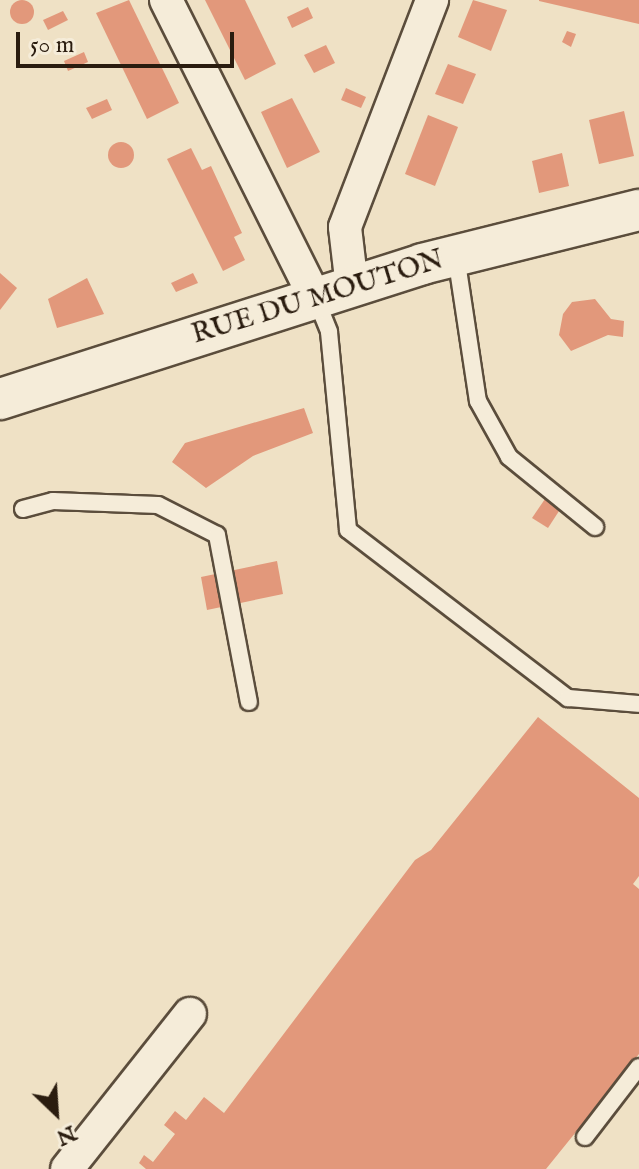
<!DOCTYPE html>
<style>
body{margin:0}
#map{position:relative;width:639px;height:1169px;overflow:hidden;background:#efe1c5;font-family:"IM FELL English",serif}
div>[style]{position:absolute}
.building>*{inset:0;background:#e2987b}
.round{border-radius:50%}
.roads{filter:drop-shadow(2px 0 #5b4d3c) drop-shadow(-2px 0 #5b4d3c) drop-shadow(0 2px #5b4d3c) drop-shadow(0 -2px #5b4d3c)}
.service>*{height:16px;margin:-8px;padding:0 8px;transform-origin:8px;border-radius:8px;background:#f5ecd9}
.minor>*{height:32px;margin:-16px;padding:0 16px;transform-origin:16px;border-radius:16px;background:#f5ecd9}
.tertiary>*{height:40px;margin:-20px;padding:0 20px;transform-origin:20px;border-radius:20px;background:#f5ecd9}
span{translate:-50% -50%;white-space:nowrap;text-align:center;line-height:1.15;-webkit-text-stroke:6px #f5ecd9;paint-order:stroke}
.street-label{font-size:28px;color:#2a1c0f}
.north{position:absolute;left:16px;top:1073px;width:80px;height:80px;-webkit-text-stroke:6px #f5ecd9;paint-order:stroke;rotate:155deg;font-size:22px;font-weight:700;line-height:32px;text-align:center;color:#2a1c0f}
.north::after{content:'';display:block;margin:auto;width:28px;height:36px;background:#2a1c0f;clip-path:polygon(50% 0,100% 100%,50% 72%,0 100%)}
.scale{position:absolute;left:16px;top:32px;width:218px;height:36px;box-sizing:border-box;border:4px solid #2a1c0f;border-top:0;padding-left:10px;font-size:24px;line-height:28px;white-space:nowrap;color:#2a1c0f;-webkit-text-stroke:6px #f5ecd9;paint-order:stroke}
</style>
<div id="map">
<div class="building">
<i class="round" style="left:10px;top:0;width:24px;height:24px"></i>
<i style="clip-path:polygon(129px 0,179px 103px,147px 119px,96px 13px)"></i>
<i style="clip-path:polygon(205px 0,245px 0,276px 64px,245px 80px)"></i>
<i style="clip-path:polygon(473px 0,507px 10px,491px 51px,458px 37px)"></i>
<i style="clip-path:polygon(539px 0,639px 0,639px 24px,539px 1px)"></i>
<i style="clip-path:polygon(308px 7px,313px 18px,292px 28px,287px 17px)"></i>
<i style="clip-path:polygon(63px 11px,68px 20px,48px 30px,43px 20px)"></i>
<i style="clip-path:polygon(567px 31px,576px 34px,571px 47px,562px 42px)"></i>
<i style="clip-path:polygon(326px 45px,335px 63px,314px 73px,304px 55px)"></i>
<i style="clip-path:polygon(84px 52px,88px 62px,68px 71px,64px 61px)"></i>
<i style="clip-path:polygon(448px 64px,476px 74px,463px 104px,435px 94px)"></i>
<i style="clip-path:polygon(346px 88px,366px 97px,361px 108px,341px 100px)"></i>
<i style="clip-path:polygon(292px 98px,320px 152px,287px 168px,261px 112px)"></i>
<i style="clip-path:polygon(107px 99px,112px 110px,92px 119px,86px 108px)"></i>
<i style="clip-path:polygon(624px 111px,634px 156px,599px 164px,589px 120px)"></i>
<i style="clip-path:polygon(428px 115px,458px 127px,435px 186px,405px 174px)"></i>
<i class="round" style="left:108px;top:142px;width:26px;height:26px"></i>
<i style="clip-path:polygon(191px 148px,202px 170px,211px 166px,242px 233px,234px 237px,245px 260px,223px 271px,167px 159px)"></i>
<i style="clip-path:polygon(562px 153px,569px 186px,539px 193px,532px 161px)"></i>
<i style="clip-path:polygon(0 273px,17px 288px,0 310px)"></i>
<i style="clip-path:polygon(193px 273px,198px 283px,176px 292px,171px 283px)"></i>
<i style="clip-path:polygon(87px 278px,104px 314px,57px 328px,48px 299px)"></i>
<i style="clip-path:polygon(595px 299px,611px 319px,624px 321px,623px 337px,608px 335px,571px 351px,559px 335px,563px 314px,572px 302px)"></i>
<i style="clip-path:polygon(304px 408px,313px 433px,253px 456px,206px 488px,172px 462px,185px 443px)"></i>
<i style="clip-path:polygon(547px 496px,561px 508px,548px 528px,532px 518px)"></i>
<i style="clip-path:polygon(277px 561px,283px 594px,207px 610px,201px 577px)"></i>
<i style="clip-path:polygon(538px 717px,639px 798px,639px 876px,633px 884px,639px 889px,639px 1054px,546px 1169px,146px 1169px,139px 1163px,144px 1155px,153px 1162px,175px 1134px,164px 1125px,175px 1111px,186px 1120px,204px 1097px,224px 1113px,415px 860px,431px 850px)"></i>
</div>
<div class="roads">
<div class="service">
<i style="left:456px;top:256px;width:147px;rotate:81.4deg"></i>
<i style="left:478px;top:401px;width:64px;rotate:61deg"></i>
<i style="left:509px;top:457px;width:111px;rotate:39.1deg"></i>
<i style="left:316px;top:299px;width:35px;rotate:68deg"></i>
<i style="left:329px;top:332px;width:199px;rotate:84.5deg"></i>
<i style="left:348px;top:530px;width:277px;rotate:37.4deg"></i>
<i style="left:568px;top:698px;width:71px;rotate:4.8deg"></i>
<i style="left:23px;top:509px;width:31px;rotate:-15deg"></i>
<i style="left:53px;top:501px;width:105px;rotate:2.2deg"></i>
<i style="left:158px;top:505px;width:66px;rotate:27deg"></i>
<i style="left:217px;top:535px;width:170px;rotate:79.2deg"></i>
<i style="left:585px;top:1137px;width:88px;rotate:-52.4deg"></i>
</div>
<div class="minor">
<i style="left:166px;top:0;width:335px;rotate:63.4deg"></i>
<i style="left:352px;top:287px;width:60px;rotate:-96.7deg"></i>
<i style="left:345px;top:227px;width:243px;rotate:-69deg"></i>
<i style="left:67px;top:1169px;width:198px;rotate:-51.6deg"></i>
</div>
<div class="tertiary">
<i style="left:0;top:399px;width:443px;rotate:-17.7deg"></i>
<i style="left:422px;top:264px;width:224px;rotate:-14deg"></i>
</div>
</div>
<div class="street-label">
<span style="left:318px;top:298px;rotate:-17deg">RUE DU MOUTON</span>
</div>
<div class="north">N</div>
<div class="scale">50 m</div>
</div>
